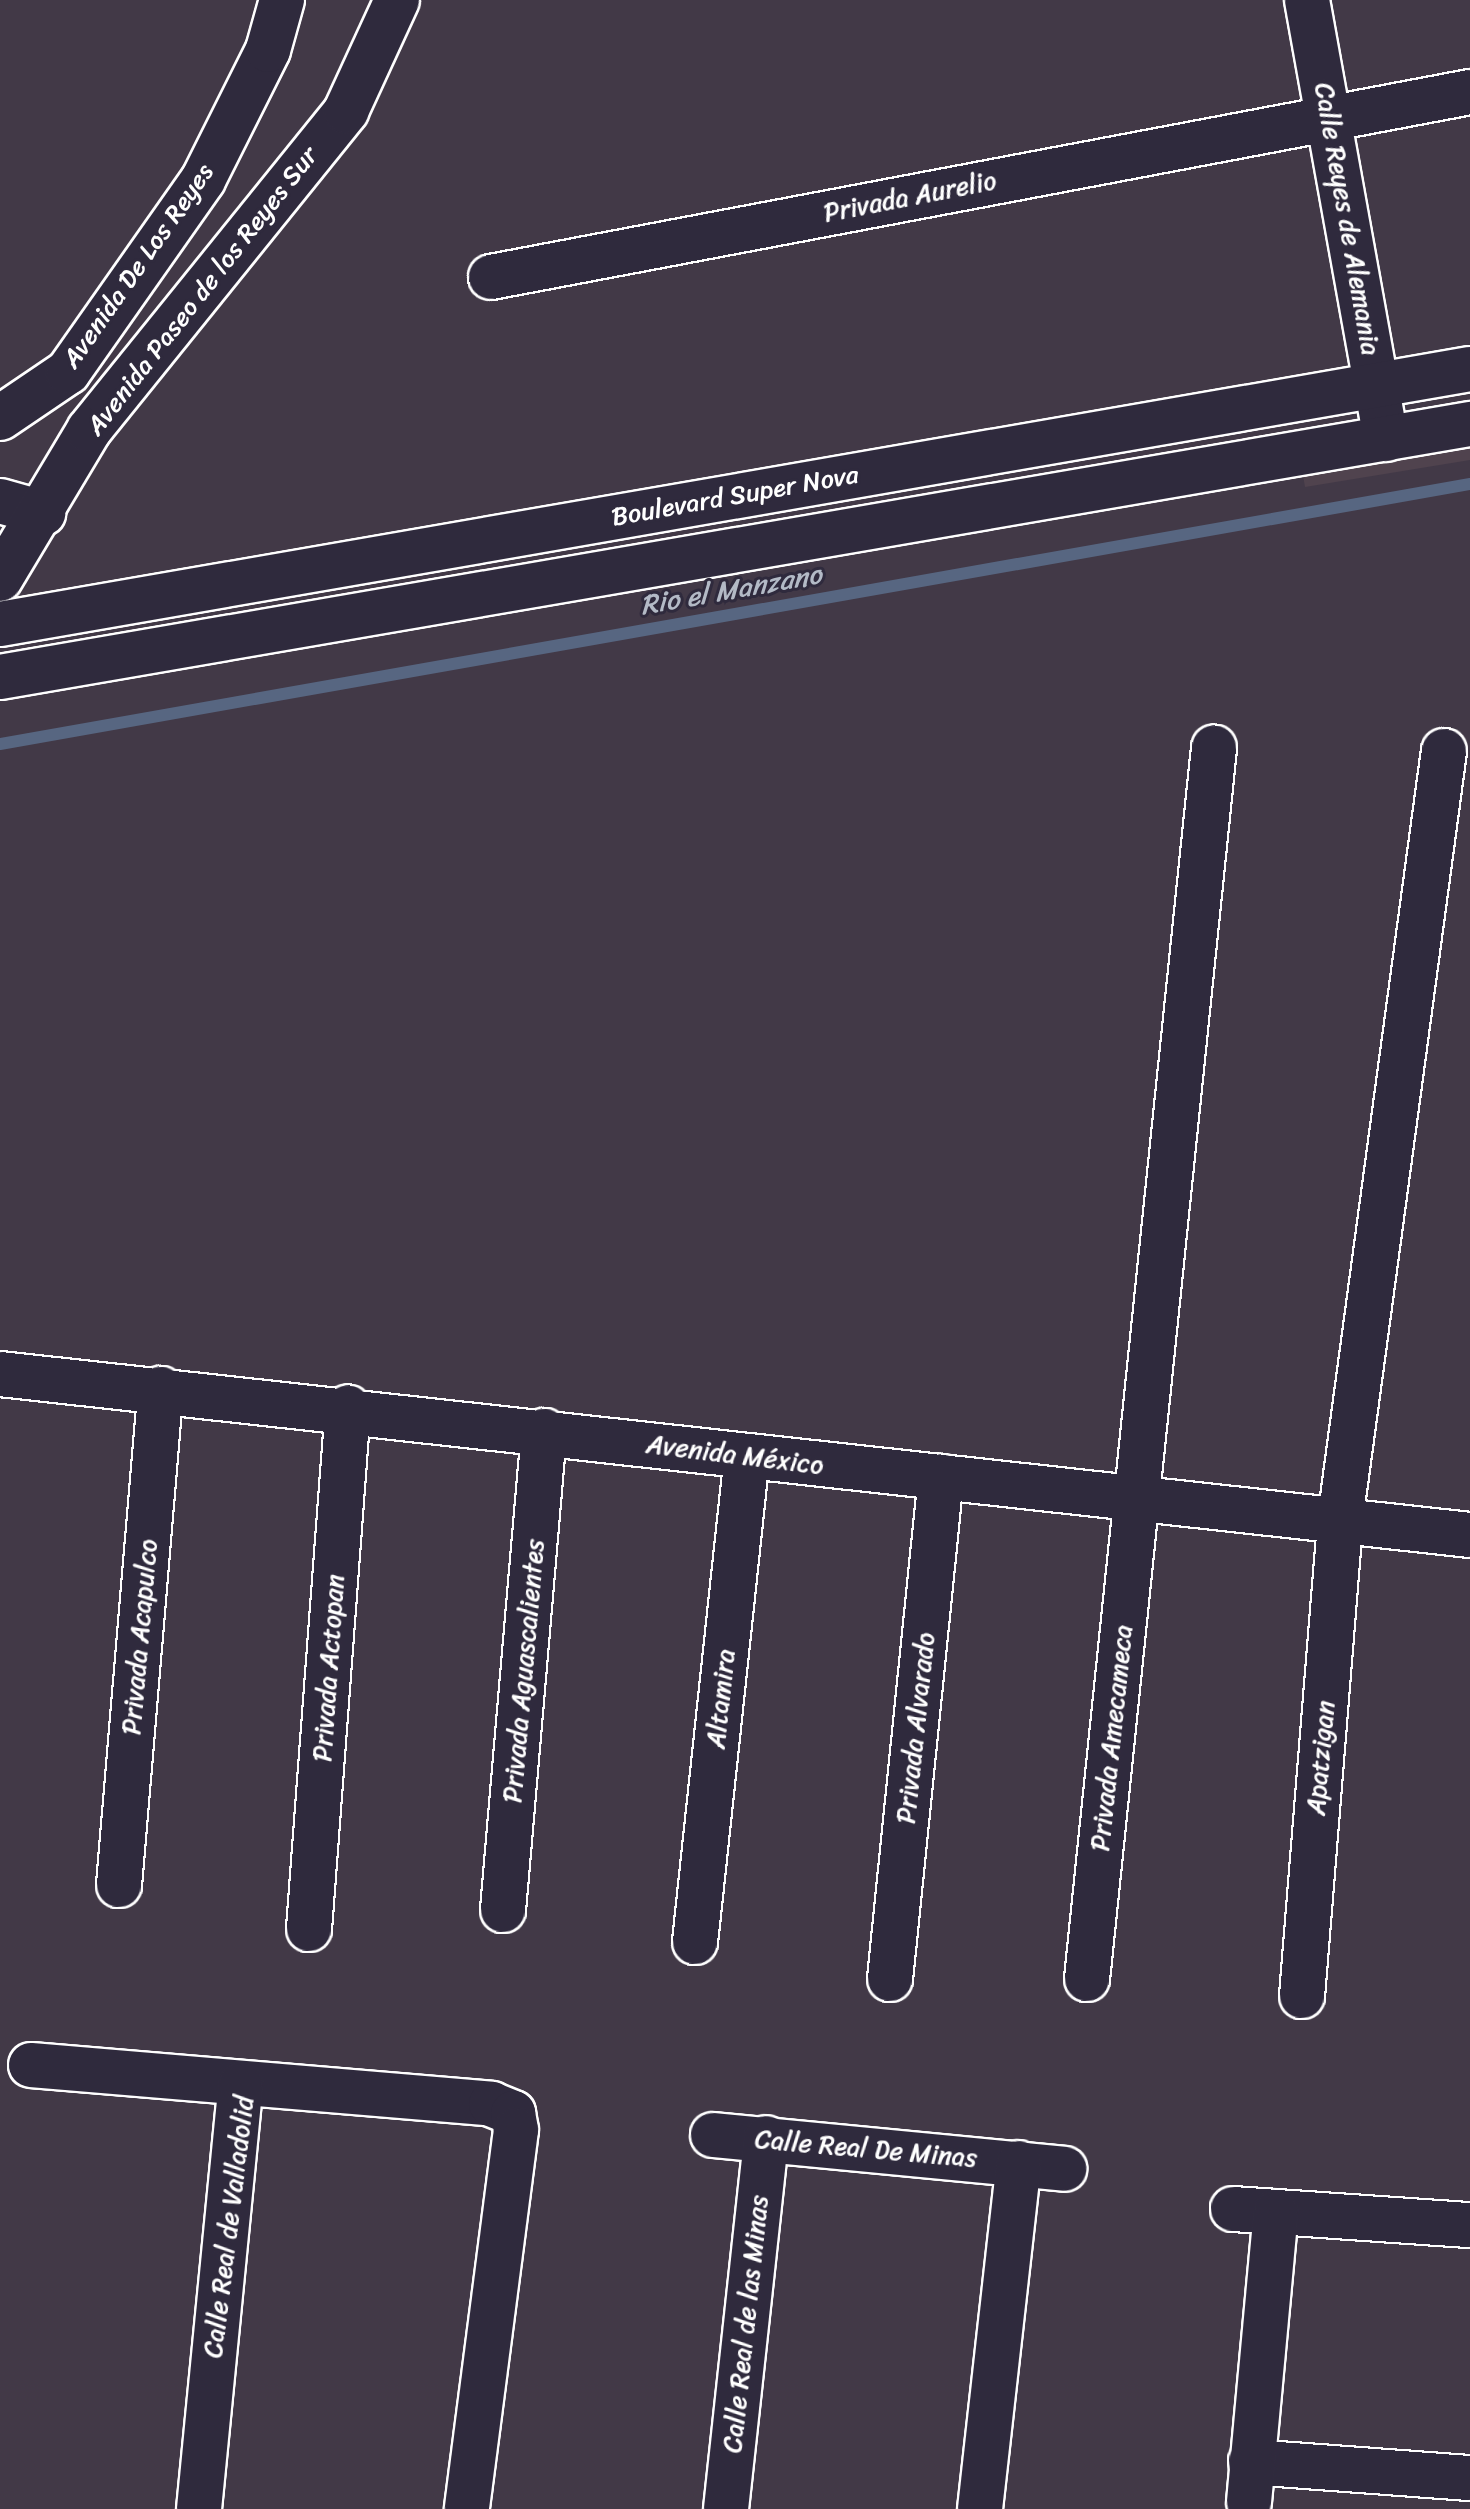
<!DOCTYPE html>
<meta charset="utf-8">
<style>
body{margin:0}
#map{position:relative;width:1470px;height:2509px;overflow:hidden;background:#423947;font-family:Sriracha,sans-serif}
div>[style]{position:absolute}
.built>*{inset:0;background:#50434e}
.stream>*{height:12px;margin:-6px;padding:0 6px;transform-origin:6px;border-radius:6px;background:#576681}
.roads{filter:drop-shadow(2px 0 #fff) drop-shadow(-2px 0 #fff) drop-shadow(0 2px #fff) drop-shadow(0 -2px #fff)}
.street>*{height:44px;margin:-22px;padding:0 22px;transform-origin:22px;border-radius:22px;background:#2f2a3d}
.secondary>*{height:44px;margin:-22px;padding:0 22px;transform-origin:22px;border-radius:22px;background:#2f2a3d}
span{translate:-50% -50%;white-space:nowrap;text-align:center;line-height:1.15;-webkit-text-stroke:6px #2f2a3d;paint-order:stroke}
.street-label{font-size:26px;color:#fff}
.water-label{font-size:28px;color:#b3bac6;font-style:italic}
</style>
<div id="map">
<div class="built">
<i style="clip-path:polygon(1470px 405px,1470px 460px,1305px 487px,1296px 434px)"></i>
</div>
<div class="stream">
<i style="left:0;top:744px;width:1493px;rotate:-10.03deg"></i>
</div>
<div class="roads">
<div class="street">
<i style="left:1307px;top:0;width:446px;rotate:79.8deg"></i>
<i style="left:491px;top:277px;width:996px;rotate:-10.7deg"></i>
<i style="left:0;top:501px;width:45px;rotate:15.6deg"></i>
<i style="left:119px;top:1885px;width:498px;rotate:-85.2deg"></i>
<i style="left:503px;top:1910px;width:481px;rotate:-85.1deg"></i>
<i style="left:309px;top:1929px;width:523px;rotate:-85.73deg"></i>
<i style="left:695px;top:1942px;width:488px;rotate:-83.9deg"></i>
<i style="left:890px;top:1979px;width:505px;rotate:-84.2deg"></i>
<i style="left:1087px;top:1979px;width:1238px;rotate:-84.11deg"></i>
<i style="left:1302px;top:1996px;width:478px;rotate:-85.4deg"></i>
<i style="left:1340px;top:1520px;width:776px;rotate:-82.3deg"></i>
<i style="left:31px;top:2065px;width:462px;rotate:4.8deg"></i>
<i style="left:491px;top:2104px;width:24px;rotate:22deg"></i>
<i style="left:513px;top:2113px;width:17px;rotate:80deg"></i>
<i style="left:516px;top:2130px;width:382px;rotate:97.4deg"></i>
<i style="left:713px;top:2135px;width:353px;rotate:5.5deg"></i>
<i style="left:1233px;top:2209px;width:238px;rotate:3.9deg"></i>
<i style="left:1251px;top:2462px;width:220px;rotate:4.2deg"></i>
<i style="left:1249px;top:2502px;width:291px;rotate:-84.7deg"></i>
<i style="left:199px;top:2509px;width:427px;rotate:-84.4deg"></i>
<i style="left:726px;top:2509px;width:373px;rotate:-83.8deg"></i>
<i style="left:980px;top:2509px;width:348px;rotate:-83.6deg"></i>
</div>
<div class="secondary">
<i style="left:0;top:418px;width:82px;rotate:-34.1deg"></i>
<i style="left:68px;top:372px;width:235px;rotate:-54.9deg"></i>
<i style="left:203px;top:180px;width:145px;rotate:-63.4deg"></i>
<i style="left:268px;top:50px;width:52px;rotate:-74.4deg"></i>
<i style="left:0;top:579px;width:174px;rotate:-59.1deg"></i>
<i style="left:89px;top:430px;width:410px;rotate:-51.1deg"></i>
<i style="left:346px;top:111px;width:122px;rotate:-65.3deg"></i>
<i style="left:0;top:624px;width:1492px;rotate:-9.84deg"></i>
<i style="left:0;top:677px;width:1492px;rotate:-9.77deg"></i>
<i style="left:0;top:1374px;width:1479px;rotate:6.25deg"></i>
</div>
</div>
<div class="street-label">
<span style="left:910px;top:197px;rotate:-11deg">Privada Aurelio</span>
<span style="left:1347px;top:219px;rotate:80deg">Calle Reyes de Alemania</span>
<span style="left:138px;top:266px;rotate:-55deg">Avenida De Los Reyes</span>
<span style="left:202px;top:291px;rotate:-52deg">Avenida Paseo de los Reyes Sur</span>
<span style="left:735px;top:496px;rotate:-10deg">Boulevard Super Nova</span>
<span style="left:735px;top:1455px;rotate:7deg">Avenida México</span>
<span style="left:140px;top:1637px;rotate:-85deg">Privada Acapulco</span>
<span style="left:329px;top:1668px;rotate:-86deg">Privada Actopan</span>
<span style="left:524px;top:1671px;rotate:-85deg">Privada Aguascalientes</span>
<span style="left:721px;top:1699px;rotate:-84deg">Altamira</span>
<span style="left:916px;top:1728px;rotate:-84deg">Privada Alvarado</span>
<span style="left:1112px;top:1738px;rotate:-84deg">Privada Amecameca</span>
<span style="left:1321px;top:1758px;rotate:-85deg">Apatzigan</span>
<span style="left:866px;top:2149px;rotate:5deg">Calle Real De Minas</span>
<span style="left:229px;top:2227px;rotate:-83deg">Calle Real de Valladolid</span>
<span style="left:746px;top:2324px;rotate:-84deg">Calle Real de las Minas</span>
</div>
<div class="water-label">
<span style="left:731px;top:590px;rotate:-10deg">Rio el Manzano</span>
</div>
</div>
